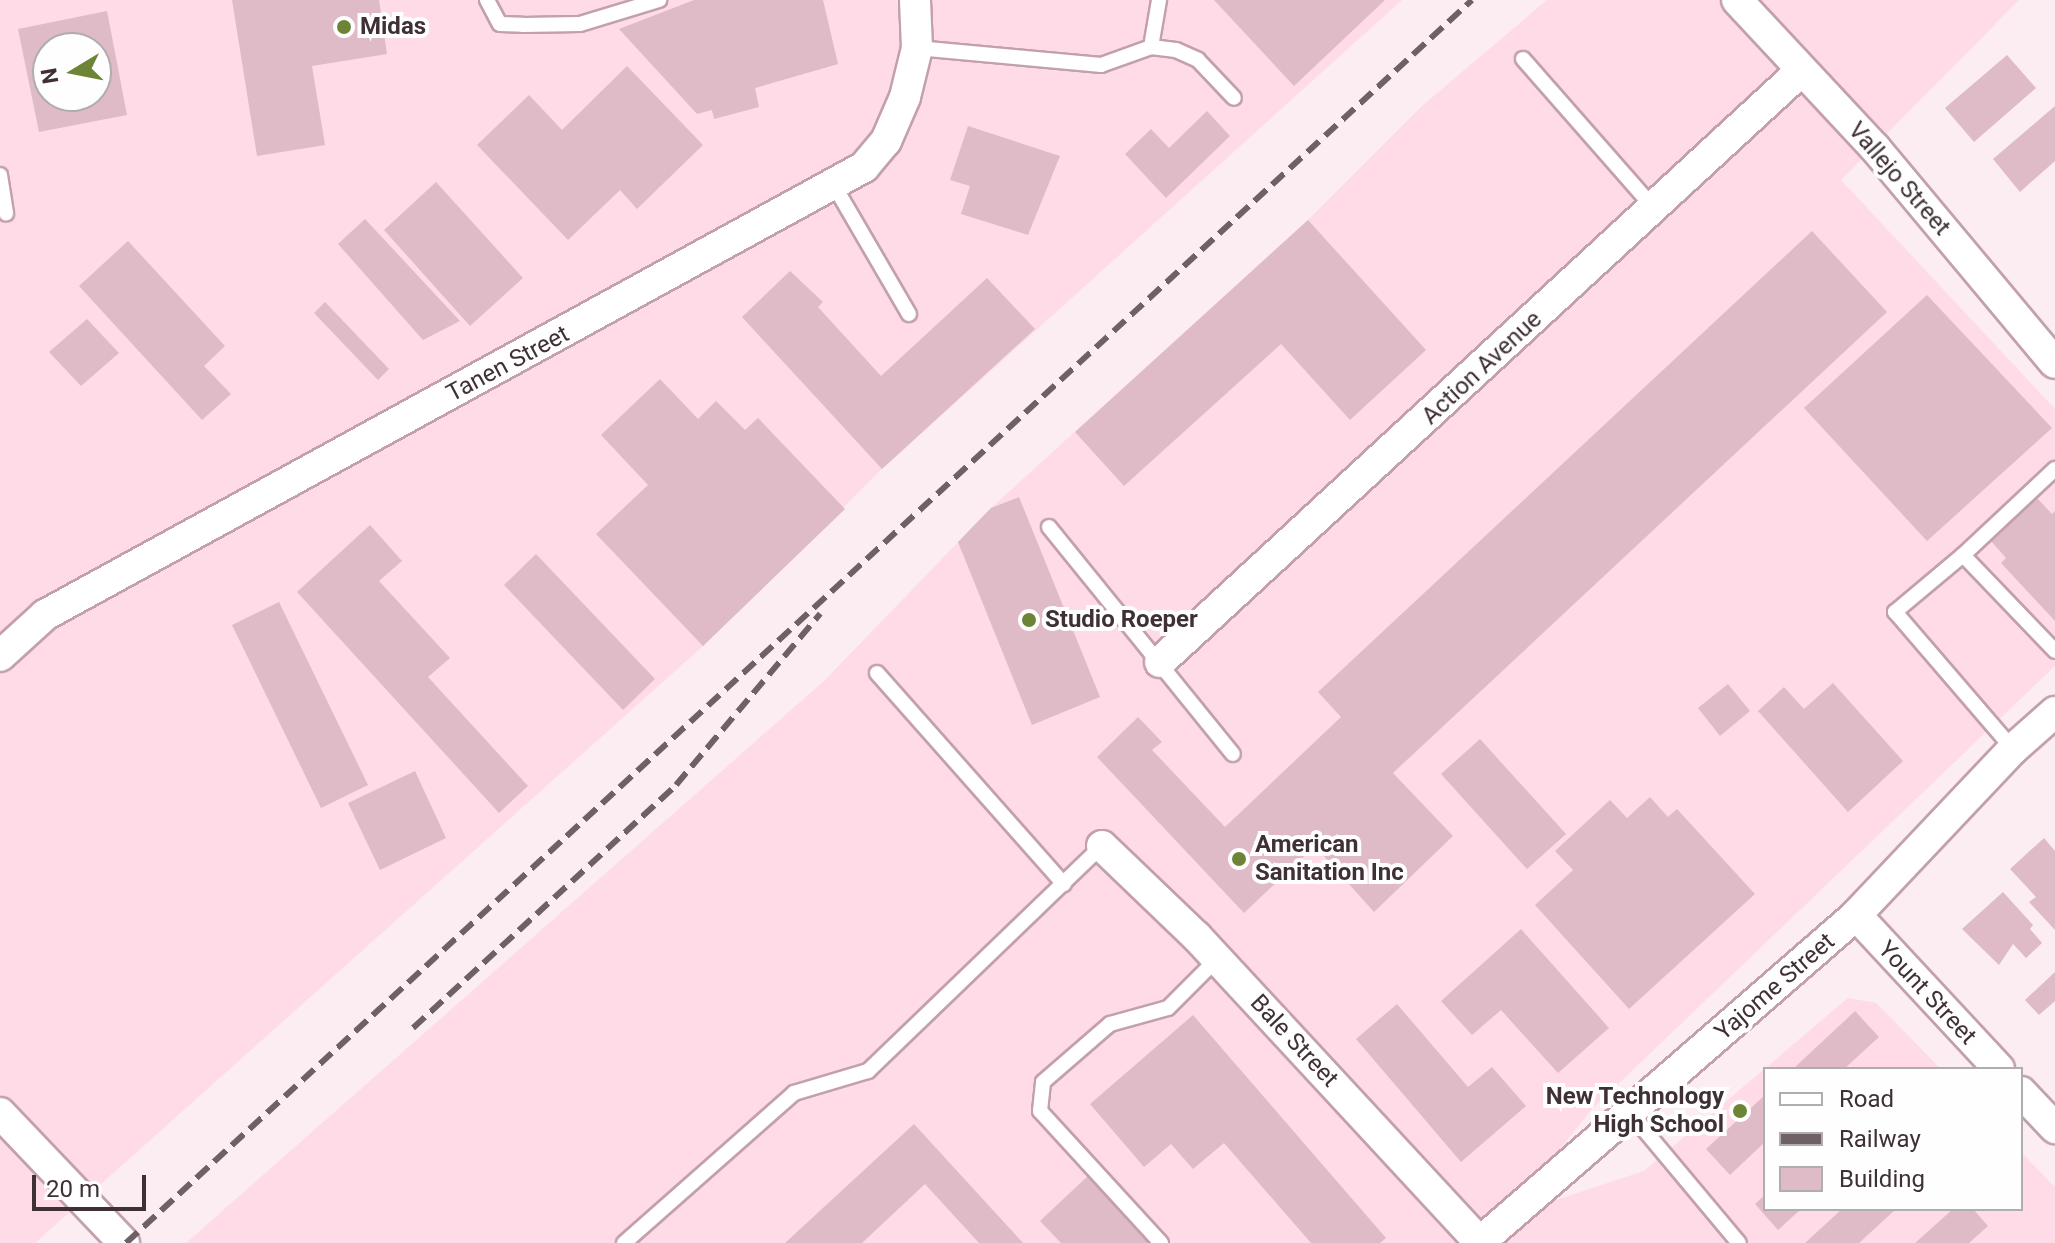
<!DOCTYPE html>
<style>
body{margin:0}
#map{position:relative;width:2055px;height:1243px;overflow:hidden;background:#fbedf1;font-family:Roboto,sans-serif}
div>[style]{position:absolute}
.built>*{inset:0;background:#fedbe7}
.building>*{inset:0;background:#debbc7}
.roads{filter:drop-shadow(2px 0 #c2a0ac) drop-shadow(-2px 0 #c2a0ac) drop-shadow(0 2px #c2a0ac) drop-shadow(0 -2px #c2a0ac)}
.lane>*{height:14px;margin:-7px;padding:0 7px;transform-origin:7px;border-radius:7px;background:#fff}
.street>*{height:30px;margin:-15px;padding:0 15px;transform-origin:15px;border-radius:15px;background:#fff}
.rail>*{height:6px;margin-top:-3px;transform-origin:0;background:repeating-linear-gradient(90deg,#6e6064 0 16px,transparent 0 24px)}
.dots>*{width:22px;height:22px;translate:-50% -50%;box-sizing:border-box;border:4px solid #fefefe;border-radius:50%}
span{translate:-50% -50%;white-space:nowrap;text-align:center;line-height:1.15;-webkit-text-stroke:8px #fefefe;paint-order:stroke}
.poi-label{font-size:24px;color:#3e3035;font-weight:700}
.left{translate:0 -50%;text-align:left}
.right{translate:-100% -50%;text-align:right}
.street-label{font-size:24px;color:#3e3035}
.legend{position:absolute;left:1763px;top:1067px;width:260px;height:144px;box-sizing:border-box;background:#fefefe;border:2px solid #b1acae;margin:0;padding:10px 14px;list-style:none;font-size:24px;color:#3e3035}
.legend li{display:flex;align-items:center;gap:16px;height:40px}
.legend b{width:40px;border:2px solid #b1acae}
.north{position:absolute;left:32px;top:32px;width:80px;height:80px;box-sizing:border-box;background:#fefefe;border:2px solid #b1acae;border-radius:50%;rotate:260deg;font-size:22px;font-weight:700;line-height:32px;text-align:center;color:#3e3035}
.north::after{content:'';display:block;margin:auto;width:28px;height:36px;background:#6d8436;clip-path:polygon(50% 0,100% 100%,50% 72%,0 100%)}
.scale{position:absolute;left:32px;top:1175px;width:114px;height:36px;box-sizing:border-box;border:4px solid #3e3035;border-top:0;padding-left:10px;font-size:24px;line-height:28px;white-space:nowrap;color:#3e3035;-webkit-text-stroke:6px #fefefe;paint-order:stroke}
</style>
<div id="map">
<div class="built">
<i style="clip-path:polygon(evenodd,0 0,1402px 0,882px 469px,703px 646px,35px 1243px,0 1243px,0 0,48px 48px,96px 48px,96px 96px,48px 96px,48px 48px)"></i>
<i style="clip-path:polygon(1547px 0,2019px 0,1841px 180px,2055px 409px,2055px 666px,1592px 1109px,1507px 1216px,1644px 1171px,1848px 998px,1876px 1003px,1941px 1069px,1765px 1069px,1765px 1209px,2021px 1209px,2021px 1152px,2055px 1187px,2055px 1243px,186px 1243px,824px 681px,991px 508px,1308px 220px,1422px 106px)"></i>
</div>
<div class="building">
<i style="clip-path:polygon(232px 0,379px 0,387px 54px,312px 66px,325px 145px,257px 156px)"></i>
<i style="clip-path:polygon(694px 0,823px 0,838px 64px,755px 88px,759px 107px,714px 119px,712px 110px,697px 114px,619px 29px)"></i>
<i style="clip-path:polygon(1214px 0,1385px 0,1294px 86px)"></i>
<i style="clip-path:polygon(evenodd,107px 11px,127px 115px,39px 132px,18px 29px,107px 11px,48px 48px,96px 48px,96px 96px,48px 96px,48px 48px)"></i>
<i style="clip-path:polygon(2007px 55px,2036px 88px,1974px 142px,1945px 108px)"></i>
<i style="clip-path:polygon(627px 66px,703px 145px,637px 209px,620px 190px,568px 240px,477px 145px,529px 95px,562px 130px)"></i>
<i style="clip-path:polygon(2055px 106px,2055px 161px,2020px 192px,1993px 159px)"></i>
<i style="clip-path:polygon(1207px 111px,1230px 136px,1166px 198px,1125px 154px,1151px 129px,1169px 148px)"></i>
<i style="clip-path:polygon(968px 126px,1060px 156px,1028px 235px,961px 214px,970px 186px,950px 180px)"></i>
<i style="clip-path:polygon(436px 182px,523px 278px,470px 326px,384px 230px)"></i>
<i style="clip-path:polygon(365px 219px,460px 321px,423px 340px,338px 244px)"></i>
<i style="clip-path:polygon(1308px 220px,1426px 350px,1350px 420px,1281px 344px,1124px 486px,1075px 432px)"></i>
<i style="clip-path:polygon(1812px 231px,1887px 312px,1393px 773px,1453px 836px,1374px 912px,1315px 846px,1244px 913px,1097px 757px,1138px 717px,1162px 742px,1152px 750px,1225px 827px,1341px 717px,1318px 692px)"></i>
<i style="clip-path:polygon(128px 241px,225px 346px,204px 366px,231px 394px,202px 420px,79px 286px)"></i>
<i style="clip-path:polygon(790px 271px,823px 302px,818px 307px,881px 376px,987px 278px,1035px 329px,882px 469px,742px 317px)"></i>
<i style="clip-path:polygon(1927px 295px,2052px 428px,1927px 541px,1804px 408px)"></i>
<i style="clip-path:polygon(325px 302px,389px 369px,378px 380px,314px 313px)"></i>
<i style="clip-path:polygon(87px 319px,119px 353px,81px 386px,49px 352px)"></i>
<i style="clip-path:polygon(660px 379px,698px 419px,716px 401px,745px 430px,758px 418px,845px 509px,703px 646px,596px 534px,648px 485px,601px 435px)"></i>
<i style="clip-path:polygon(1019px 497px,1100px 697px,1032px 725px,958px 542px,991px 508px)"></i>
<i style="clip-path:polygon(2037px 498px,2052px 514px,2055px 511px,2055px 621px,2001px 563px,2006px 558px,1991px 541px)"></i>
<i style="clip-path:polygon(370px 525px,402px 561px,379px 581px,450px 658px,428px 677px,528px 786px,499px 813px,297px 592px)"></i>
<i style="clip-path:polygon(536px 554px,655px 679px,623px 710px,504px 585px)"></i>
<i style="clip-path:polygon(279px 602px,368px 785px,321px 808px,232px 625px)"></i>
<i style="clip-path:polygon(1833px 683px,1903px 761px,1848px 812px,1758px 711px,1784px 687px,1804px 709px)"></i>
<i style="clip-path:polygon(1728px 684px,1750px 711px,1720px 736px,1698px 708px)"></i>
<i style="clip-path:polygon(1480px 739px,1566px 834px,1527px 869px,1441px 774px)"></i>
<i style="clip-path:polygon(415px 771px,446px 838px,380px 870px,348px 803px)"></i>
<i style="clip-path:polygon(1650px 797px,1668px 817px,1677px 809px,1755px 894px,1629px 1009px,1535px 905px,1573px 870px,1555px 851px,1610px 800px,1627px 818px)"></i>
<i style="clip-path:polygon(2044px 838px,2055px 851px,2055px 930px,2029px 902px,2036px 897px,2010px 869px)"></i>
<i style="clip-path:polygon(2003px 892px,2033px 925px,2030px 929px,2042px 943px,2026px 958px,2013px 944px,1999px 965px,1962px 929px)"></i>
<i style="clip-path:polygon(1521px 929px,1609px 1028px,1558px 1073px,1501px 1010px,1472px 1035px,1441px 1001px)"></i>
<i style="clip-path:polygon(2055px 972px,2055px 1001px,2039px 1015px,2025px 1000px)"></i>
<i style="clip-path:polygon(1397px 1004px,1468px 1087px,1492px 1067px,1526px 1106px,1461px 1162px,1356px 1039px)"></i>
<i style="clip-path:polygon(1855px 1011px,1879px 1037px,1844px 1069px,1793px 1069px)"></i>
<i style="clip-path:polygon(1193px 1015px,1386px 1238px,1380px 1243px,1311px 1243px,1224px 1143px,1193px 1169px,1171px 1144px,1144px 1167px,1090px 1104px)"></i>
<i style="clip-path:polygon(1765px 1095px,1765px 1142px,1730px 1175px,1706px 1149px)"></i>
<i style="clip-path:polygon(914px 1124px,1023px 1243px,979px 1243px,925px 1184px,862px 1243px,785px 1243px)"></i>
<i style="clip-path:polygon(1090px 1174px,1154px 1243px,1061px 1243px,1040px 1221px)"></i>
<i style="clip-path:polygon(1765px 1195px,1765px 1209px,1801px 1209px,1778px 1230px,1755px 1204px)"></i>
<i style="clip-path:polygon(1842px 1209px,1896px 1209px,1859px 1243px,1805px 1243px)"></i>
<i style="clip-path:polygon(1953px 1209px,1973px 1209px,1988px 1226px,1969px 1243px,1915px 1243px)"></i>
</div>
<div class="roads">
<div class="lane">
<i style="left:487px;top:0;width:27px;rotate:62deg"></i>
<i style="left:500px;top:24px;width:23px;rotate:2deg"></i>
<i style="left:523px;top:25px;width:57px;rotate:-1deg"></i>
<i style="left:580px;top:24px;width:83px;rotate:-16.9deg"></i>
<i style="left:1151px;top:47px;width:48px;rotate:-80.3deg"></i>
<i style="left:917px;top:48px;width:185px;rotate:5.3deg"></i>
<i style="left:1101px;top:65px;width:53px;rotate:-19.8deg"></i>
<i style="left:1151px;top:47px;width:25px;rotate:7deg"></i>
<i style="left:1176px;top:50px;width:24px;rotate:24deg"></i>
<i style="left:1198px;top:60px;width:52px;rotate:46.5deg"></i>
<i style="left:1523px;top:59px;width:200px;rotate:48.7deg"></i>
<i style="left:0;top:175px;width:39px;rotate:81deg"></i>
<i style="left:835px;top:187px;width:147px;rotate:59.8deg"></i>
<i style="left:1049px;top:527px;width:292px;rotate:51deg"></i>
<i style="left:1963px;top:555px;width:126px;rotate:-43.1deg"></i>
<i style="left:877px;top:673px;width:282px;rotate:48.5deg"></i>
<i style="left:2013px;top:749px;width:181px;rotate:-130.7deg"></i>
<i style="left:1895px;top:612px;width:89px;rotate:-40deg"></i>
<i style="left:1963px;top:555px;width:133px;rotate:46.2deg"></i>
<i style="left:1631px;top:1114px;width:168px;rotate:50.1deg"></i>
<i style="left:624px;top:1243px;width:227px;rotate:-41.4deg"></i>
<i style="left:794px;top:1093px;width:77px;rotate:-16.6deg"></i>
<i style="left:868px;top:1071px;width:325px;rotate:-43.9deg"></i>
<i style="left:1161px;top:1243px;width:179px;rotate:-132.5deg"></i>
<i style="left:1040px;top:1111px;width:29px;rotate:-84deg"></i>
<i style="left:1043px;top:1082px;width:89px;rotate:-40.9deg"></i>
<i style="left:1110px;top:1024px;width:60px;rotate:-15.4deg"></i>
<i style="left:1168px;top:1008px;width:71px;rotate:-45deg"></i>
</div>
<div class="street">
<i style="left:1737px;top:0;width:202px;rotate:47deg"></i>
<i style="left:1875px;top:148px;width:280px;rotate:50.1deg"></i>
<i style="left:0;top:656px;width:61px;rotate:-42.3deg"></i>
<i style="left:45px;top:615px;width:934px;rotate:-28.68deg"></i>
<i style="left:864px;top:167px;width:34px;rotate:-50deg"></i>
<i style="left:886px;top:141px;width:48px;rotate:-66.6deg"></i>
<i style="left:905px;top:97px;width:50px;rotate:-76.2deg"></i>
<i style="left:917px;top:48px;width:48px;rotate:-92.4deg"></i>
<i style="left:1160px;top:662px;width:872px;rotate:-42.68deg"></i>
<i style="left:1102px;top:846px;width:132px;rotate:43.8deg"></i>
<i style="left:1197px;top:937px;width:415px;rotate:47.2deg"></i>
<i style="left:1856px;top:915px;width:210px;rotate:47.1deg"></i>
<i style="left:2021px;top:1092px;width:50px;rotate:46.6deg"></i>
<i style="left:0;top:1113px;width:180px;rotate:46.4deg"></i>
<i style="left:1479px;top:1243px;width:500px;rotate:-41deg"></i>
<i style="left:1856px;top:915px;width:228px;rotate:-46.6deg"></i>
<i style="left:2013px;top:749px;width:56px;rotate:-41.4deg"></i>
</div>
</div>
<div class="rail">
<i style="left:413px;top:1028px;width:358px;rotate:-42.7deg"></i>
<i style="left:676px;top:785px;width:224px;rotate:-49.9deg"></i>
<i style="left:126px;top:1243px;width:1832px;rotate:-42.72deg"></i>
</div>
<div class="dots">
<i style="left:344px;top:27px;background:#6d8436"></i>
<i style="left:1029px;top:620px;background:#6d8436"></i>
<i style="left:1239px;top:859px;background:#6d8436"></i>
<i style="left:1740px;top:1111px;background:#6d8436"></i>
</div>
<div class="poi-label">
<span class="left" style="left:360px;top:27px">Midas</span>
<span class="left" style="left:1045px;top:620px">Studio Roeper</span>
<span class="left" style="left:1255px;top:859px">American<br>Sanitation Inc</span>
<span class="right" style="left:1724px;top:1111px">New Technology<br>High School</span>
</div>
<div class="street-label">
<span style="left:1899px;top:179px;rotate:49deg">Vallejo Street</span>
<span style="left:508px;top:364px;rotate:-28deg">Tanen Street</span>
<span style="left:1482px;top:368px;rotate:-43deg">Action Avenue</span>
<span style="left:1775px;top:987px;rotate:-41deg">Yajome Street</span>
<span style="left:1927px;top:993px;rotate:47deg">Yount Street</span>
<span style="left:1294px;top:1041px;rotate:47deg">Bale Street</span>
</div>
<ul class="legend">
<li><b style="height:10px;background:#fff"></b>Road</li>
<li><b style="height:10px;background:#6e6064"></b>Railway</li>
<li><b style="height:22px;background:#debbc7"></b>Building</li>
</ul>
<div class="north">N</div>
<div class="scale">20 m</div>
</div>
